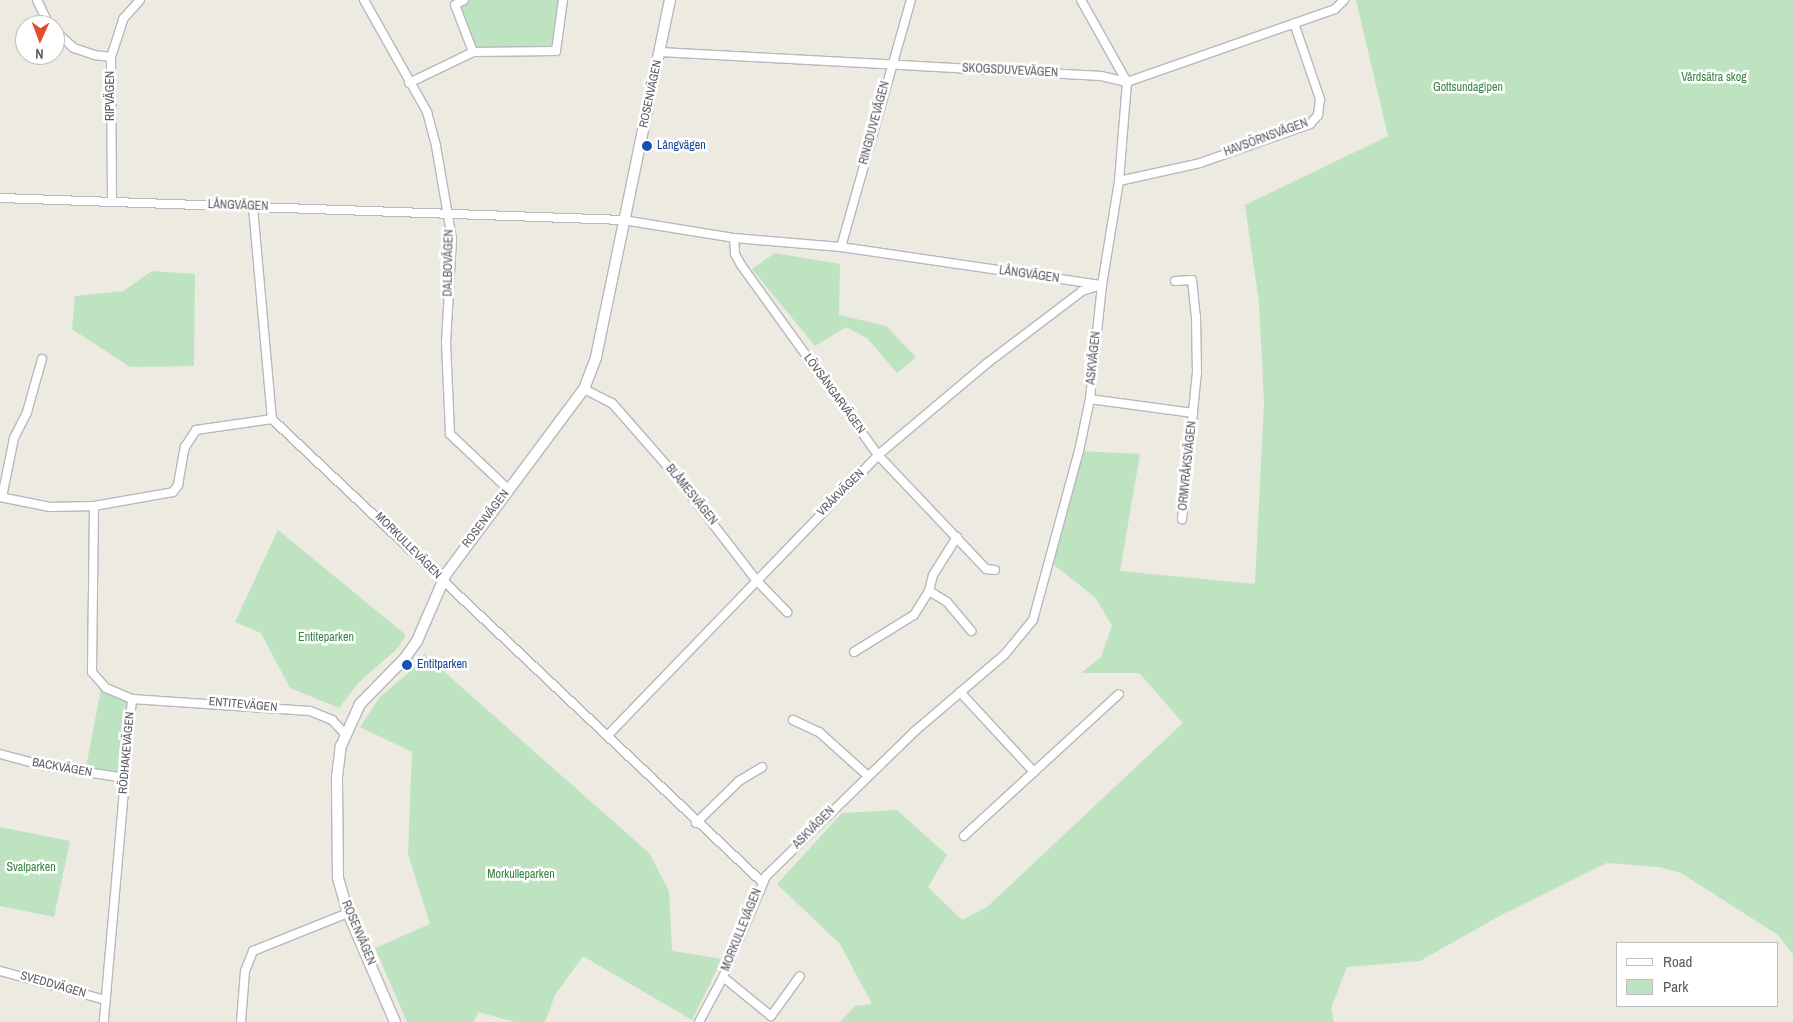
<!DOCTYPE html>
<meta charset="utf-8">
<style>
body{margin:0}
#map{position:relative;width:1793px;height:1022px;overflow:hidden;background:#eceae1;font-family:"Archivo Narrow",sans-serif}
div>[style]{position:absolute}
.green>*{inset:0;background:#bde3c1}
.roads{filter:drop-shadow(1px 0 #b6b8bd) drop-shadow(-1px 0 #b6b8bd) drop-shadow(0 1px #b6b8bd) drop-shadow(0 -1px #b6b8bd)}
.minor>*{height:8px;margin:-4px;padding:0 4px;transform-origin:4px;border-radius:4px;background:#fff}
.tertiary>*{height:10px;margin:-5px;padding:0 5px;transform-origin:5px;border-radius:5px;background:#fff}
.dots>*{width:14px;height:14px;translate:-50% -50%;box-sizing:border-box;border:2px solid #fff;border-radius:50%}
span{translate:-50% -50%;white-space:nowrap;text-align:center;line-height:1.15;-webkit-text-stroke:5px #fff;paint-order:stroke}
.street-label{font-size:12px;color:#595c61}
.park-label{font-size:12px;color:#378341}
.transit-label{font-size:12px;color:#164399}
.left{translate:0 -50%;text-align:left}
.legend{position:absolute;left:1616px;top:942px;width:162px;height:65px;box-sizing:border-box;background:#fff;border:1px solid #bdbec0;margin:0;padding:6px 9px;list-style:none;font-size:15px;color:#595c61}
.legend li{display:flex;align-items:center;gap:10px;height:25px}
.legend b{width:25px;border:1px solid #bdbec0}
.north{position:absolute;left:15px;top:15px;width:50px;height:50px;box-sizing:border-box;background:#fff;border:1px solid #bdbec0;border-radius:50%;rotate:182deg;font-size:14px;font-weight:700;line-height:20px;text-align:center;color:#595c61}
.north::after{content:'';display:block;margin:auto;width:18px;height:22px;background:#e34c2f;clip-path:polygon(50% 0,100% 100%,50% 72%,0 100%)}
</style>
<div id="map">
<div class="green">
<i style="clip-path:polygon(464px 0,563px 0,556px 51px,473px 52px,455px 5px)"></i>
<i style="clip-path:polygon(1356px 0,1793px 0,1793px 954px,1778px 935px,1681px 873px,1659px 867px,1607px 863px,1501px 915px,1420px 961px,1347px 967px,1331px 1008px,1334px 1022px,840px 1022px,855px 1006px,872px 1004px,840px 944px,777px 884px,842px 813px,897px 810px,947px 855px,928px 887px,962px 920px,987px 907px,1183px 723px,1139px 673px,1081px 673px,1101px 657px,1112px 626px,1096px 598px,1049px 561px,1079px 451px,1140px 454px,1120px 571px,1255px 584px,1264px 402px,1259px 302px,1245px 205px,1388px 136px)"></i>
<i style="clip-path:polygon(775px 253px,840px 264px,839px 315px,886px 326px,916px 357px,897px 373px,867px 338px,846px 327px,815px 346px,752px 269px)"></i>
<i style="clip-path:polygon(152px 271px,195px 274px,194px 366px,130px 367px,72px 329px,75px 296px,123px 291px)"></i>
<i style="clip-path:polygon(278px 530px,406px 635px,397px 649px,359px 682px,339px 708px,290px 688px,261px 633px,235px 622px)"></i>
<i style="clip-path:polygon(424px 654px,649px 853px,669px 891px,672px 951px,722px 959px,692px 1020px,583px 956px,555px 995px,545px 1022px,515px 1022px,478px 1012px,474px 1022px,407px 1022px,375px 948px,430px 924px,408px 854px,412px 752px,360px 727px,380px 697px,412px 670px)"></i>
<i style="clip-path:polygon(102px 684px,132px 699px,125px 778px,85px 772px)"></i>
<i style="clip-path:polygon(0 827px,70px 841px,54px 917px,0 906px)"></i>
</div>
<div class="roads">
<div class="minor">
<i style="left:37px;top:0;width:28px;rotate:64deg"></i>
<i style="left:364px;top:0;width:129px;rotate:60.6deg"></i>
<i style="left:427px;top:112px;width:35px;rotate:75deg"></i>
<i style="left:436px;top:146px;width:94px;rotate:80.2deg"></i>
<i style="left:452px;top:239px;width:103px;rotate:93.3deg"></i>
<i style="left:446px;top:342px;width:92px;rotate:87.5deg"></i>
<i style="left:450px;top:434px;width:80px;rotate:43.5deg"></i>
<i style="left:464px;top:0;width:10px;rotate:151deg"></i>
<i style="left:455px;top:5px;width:50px;rotate:69deg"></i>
<i style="left:55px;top:31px;width:25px;rotate:42deg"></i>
<i style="left:74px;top:48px;width:21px;rotate:19deg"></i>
<i style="left:94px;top:55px;width:17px;rotate:7deg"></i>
<i style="left:660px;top:52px;width:442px;rotate:3.1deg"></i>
<i style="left:1101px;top:76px;width:27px;rotate:13deg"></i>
<i style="left:1127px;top:82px;width:220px;rotate:-19.3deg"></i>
<i style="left:1335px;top:9px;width:13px;rotate:-45deg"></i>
<i style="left:409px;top:83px;width:71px;rotate:-25.8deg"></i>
<i style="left:473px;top:52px;width:83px;rotate:-0.7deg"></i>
<i style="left:556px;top:51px;width:51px;rotate:-82.2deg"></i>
<i style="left:1119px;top:181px;width:83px;rotate:-12.5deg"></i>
<i style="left:1200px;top:163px;width:117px;rotate:-19.5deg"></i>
<i style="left:1310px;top:124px;width:12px;rotate:-48deg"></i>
<i style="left:1318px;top:115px;width:16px;rotate:-83deg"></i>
<i style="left:1320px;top:99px;width:80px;rotate:-108.9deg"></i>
<i style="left:0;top:198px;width:623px;rotate:2.02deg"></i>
<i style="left:623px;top:220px;width:112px;rotate:9.2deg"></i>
<i style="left:734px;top:238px;width:107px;rotate:4.8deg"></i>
<i style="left:841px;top:247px;width:264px;rotate:8.3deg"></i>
<i style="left:112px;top:201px;width:144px;rotate:-90.4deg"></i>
<i style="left:111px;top:57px;width:40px;rotate:-72deg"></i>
<i style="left:123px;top:19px;width:25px;rotate:-48deg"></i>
<i style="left:253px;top:207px;width:213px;rotate:84.9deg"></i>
<i style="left:272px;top:419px;width:674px;rotate:43.38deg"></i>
<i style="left:734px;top:238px;width:16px;rotate:86deg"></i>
<i style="left:735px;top:254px;width:13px;rotate:61deg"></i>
<i style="left:741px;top:265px;width:234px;rotate:54.2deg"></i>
<i style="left:878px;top:455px;width:157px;rotate:46.5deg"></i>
<i style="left:986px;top:569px;width:9px;rotate:6deg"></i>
<i style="left:841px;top:247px;width:257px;rotate:-74.2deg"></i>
<i style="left:1175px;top:281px;width:17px;rotate:-3deg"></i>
<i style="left:1192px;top:280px;width:36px;rotate:84deg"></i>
<i style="left:1196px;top:316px;width:56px;rotate:89deg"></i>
<i style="left:1197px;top:372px;width:148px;rotate:95.8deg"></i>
<i style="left:584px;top:389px;width:31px;rotate:27deg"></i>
<i style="left:612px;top:403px;width:97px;rotate:48.8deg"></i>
<i style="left:676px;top:476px;width:131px;rotate:52.4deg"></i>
<i style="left:756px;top:580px;width:45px;rotate:45.9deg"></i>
<i style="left:1090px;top:399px;width:104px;rotate:7.7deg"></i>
<i style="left:0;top:497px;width:51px;rotate:11.3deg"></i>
<i style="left:50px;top:507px;width:44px;rotate:-1.3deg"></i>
<i style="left:94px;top:506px;width:80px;rotate:-10deg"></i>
<i style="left:173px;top:492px;width:9px;rotate:-54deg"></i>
<i style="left:178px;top:485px;width:39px;rotate:-80deg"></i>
<i style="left:185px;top:447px;width:20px;rotate:-57deg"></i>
<i style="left:196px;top:430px;width:77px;rotate:-8.2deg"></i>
<i style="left:2px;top:497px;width:60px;rotate:-78.5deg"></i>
<i style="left:14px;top:438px;width:29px;rotate:-63deg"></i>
<i style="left:27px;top:412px;width:55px;rotate:-74.2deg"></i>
<i style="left:94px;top:506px;width:166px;rotate:90.7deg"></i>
<i style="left:92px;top:672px;width:21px;rotate:49deg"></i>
<i style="left:106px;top:688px;width:28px;rotate:23deg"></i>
<i style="left:132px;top:699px;width:324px;rotate:95deg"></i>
<i style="left:957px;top:537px;width:45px;rotate:122.3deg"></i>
<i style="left:933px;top:575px;width:16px;rotate:104deg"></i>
<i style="left:929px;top:591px;width:21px;rotate:31deg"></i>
<i style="left:947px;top:602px;width:38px;rotate:50deg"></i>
<i style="left:854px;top:652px;width:70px;rotate:-31.7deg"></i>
<i style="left:914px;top:615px;width:28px;rotate:-58deg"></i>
<i style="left:960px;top:692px;width:109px;rotate:47.2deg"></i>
<i style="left:132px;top:699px;width:178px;rotate:3.9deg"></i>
<i style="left:310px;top:711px;width:24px;rotate:22deg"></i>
<i style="left:332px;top:720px;width:19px;rotate:47deg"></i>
<i style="left:793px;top:720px;width:29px;rotate:25deg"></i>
<i style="left:819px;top:732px;width:64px;rotate:41.9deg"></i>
<i style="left:609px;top:734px;width:388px;rotate:-46deg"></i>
<i style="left:878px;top:455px;width:141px;rotate:-40.1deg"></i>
<i style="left:986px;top:364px;width:121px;rotate:-37.2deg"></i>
<i style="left:1082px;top:291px;width:17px;rotate:-17deg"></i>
<i style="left:0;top:754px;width:42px;rotate:15deg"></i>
<i style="left:41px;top:765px;width:85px;rotate:8.8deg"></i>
<i style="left:696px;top:823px;width:60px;rotate:-44.3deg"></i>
<i style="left:739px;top:781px;width:27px;rotate:-31deg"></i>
<i style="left:964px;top:836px;width:210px;rotate:-42.5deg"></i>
<i style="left:0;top:971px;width:109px;rotate:15.4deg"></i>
<i style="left:723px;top:977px;width:62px;rotate:39.1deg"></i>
<i style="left:771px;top:1016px;width:49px;rotate:-54.1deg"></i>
<i style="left:241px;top:1022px;width:51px;rotate:-85.5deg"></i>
<i style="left:245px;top:971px;width:22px;rotate:-68deg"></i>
<i style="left:253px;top:951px;width:102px;rotate:-21.8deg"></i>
<i style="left:699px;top:1022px;width:51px;rotate:-61.9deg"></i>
<i style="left:723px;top:977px;width:110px;rotate:-66.9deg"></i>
<i style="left:766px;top:876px;width:208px;rotate:-44.2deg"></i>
<i style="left:915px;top:731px;width:118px;rotate:-40.5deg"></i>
<i style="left:1005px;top:654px;width:44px;rotate:-50.5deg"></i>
<i style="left:1033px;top:620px;width:175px;rotate:-74.8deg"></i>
<i style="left:1079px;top:451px;width:53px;rotate:-78.1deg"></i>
<i style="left:1090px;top:399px;width:115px;rotate:-84deg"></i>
<i style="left:1102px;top:285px;width:105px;rotate:-80.7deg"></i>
<i style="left:1119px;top:181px;width:99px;rotate:-85.4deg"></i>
<i style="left:1127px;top:82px;width:94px;rotate:-119.3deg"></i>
</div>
<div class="tertiary">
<i style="left:395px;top:1022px;width:119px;rotate:-113.3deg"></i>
<i style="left:348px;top:913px;width:36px;rotate:-106deg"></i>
<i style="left:338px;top:878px;width:101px;rotate:-90.6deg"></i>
<i style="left:337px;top:777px;width:31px;rotate:-83deg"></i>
<i style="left:341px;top:746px;width:46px;rotate:-65.7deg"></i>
<i style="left:360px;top:704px;width:64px;rotate:-45.6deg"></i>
<i style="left:405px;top:658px;width:21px;rotate:-55deg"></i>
<i style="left:417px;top:641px;width:73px;rotate:-66.6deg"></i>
<i style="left:446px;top:574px;width:231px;rotate:-53.3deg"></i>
<i style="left:584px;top:389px;width:34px;rotate:-69deg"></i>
<i style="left:596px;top:357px;width:365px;rotate:-78.3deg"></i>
</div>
</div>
<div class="dots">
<i style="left:647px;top:146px;background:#1a4fb4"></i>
<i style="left:407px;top:665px;background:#1a4fb4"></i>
</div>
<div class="street-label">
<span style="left:1010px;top:71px;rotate:3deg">SKOGSDUVEVÄGEN</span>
<span style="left:651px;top:94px;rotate:-78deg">ROSENVÄGEN</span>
<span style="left:111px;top:96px;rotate:-90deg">RIPVÄGEN</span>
<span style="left:875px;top:123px;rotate:-75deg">RINGDUVEVÄGEN</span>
<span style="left:1266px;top:138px;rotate:-20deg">HAVSÖRNSVÄGEN</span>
<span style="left:238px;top:206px;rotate:2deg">LÅNGVÄGEN</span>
<span style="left:449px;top:263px;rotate:-89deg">DALBOVÄGEN</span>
<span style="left:1029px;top:275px;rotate:8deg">LÅNGVÄGEN</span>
<span style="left:1094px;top:358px;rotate:-84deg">ASKVÄGEN</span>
<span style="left:834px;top:394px;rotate:54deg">LÖVSÅNGARVÄGEN</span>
<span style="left:1188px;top:466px;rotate:-84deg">ORMVRÅKSVÄGEN</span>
<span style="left:841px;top:493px;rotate:-45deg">VRÅKVÄGEN</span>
<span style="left:691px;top:495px;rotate:51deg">BLÅMESVÄGEN</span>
<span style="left:486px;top:519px;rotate:-53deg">ROSENVÄGEN</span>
<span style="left:408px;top:546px;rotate:45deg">MORKULLEVÄGEN</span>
<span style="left:243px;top:705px;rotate:5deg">ENTITEVÄGEN</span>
<span style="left:127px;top:753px;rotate:-85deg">RÖDHAKEVÄGEN</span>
<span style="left:62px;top:768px;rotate:10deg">BACKVÄGEN</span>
<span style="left:814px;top:828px;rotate:-45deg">ASKVÄGEN</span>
<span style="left:742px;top:930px;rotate:-68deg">MORKULLEVÄGEN</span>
<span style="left:358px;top:933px;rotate:67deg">ROSENVÄGEN</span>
<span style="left:53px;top:985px;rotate:16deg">SVEDDVÄGEN</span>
</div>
<div class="park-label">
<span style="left:1714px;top:78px">Vårdsätra skog</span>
<span style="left:1468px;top:88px">Gottsundagipen</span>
<span style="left:326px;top:638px">Entiteparken</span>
<span style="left:31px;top:868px">Svalparken</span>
<span style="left:521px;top:875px">Morkulleparken</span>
</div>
<div class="transit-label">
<span class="left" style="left:657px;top:146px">Långvägen</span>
<span class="left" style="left:417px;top:665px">Entitparken</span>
</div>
<ul class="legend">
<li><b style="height:6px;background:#fff"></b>Road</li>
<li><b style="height:14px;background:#bde3c1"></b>Park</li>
</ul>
<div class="north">N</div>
</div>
